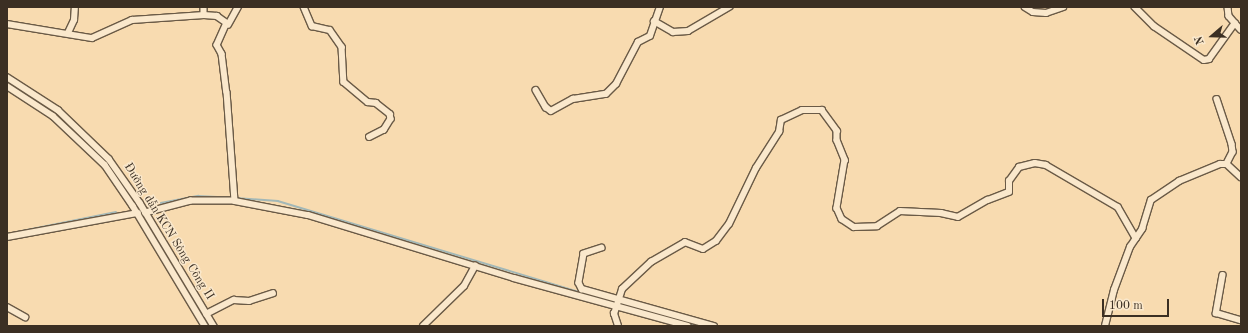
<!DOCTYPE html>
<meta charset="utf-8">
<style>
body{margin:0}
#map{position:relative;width:1248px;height:333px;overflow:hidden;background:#f8dbb0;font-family:"Old Standard TT",serif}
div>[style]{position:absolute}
.stream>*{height:1.5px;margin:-0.75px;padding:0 0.75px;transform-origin:0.75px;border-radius:0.75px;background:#a3b8b7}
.roads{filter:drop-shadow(1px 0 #6a5a46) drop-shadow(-1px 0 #6a5a46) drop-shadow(0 1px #6a5a46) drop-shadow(0 -1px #6a5a46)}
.minor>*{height:5.5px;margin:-2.75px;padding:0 2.75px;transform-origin:2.75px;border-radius:2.75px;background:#fae8cc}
span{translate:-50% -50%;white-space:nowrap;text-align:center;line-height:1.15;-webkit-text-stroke:3px #fae8cc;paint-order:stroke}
.street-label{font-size:12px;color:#3b2f23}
.frame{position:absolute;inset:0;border:8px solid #3b2f23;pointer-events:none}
.north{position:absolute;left:1192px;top:16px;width:40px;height:40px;-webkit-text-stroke:3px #fae8cc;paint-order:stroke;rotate:250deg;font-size:11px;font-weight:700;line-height:16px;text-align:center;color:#3b2f23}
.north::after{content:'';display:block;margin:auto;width:14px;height:18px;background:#3b2f23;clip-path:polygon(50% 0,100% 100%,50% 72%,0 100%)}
.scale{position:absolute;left:1102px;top:299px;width:67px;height:18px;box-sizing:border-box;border:2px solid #3b2f23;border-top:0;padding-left:5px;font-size:12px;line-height:14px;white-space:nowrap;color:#3b2f23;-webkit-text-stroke:3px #fae8cc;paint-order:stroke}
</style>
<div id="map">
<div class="stream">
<i style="left:236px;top:198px;width:42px;rotate:4.1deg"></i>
<i style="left:278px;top:201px;width:352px;rotate:16.8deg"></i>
<i style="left:161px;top:203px;width:38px;rotate:-11deg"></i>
<i style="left:198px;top:196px;width:34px;rotate:3deg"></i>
<i style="left:7px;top:234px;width:111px;rotate:-11.4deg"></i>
<i style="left:688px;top:324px;width:8px;rotate:14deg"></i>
</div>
<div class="roads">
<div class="minor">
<i style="left:204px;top:7px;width:8px;rotate:90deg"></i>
<i style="left:304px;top:7px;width:21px;rotate:67deg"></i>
<i style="left:312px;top:26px;width:18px;rotate:13deg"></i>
<i style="left:330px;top:30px;width:21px;rotate:55deg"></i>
<i style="left:342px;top:47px;width:35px;rotate:87deg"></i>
<i style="left:344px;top:82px;width:31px;rotate:40deg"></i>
<i style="left:368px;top:102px;width:8px;rotate:7deg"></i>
<i style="left:376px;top:103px;width:18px;rotate:38deg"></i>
<i style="left:390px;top:114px;width:5px;rotate:79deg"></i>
<i style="left:391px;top:119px;width:13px;rotate:122deg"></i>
<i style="left:384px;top:130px;width:16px;rotate:153deg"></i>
<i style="left:1025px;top:7px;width:9px;rotate:32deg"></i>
<i style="left:1033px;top:12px;width:13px;rotate:4deg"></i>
<i style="left:1046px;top:13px;width:18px;rotate:-19deg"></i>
<i style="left:1135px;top:7px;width:27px;rotate:45deg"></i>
<i style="left:1154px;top:26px;width:60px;rotate:34.2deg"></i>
<i style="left:1204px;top:60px;width:5px;rotate:-11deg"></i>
<i style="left:1209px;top:59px;width:44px;rotate:-54.2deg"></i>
<i style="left:1228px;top:7px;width:9px;rotate:84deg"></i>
<i style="left:1229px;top:16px;width:18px;rotate:49deg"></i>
<i style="left:654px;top:21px;width:22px;rotate:30deg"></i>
<i style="left:673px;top:32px;width:15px;rotate:-4deg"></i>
<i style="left:688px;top:31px;width:48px;rotate:-30.3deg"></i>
<i style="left:7px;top:24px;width:86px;rotate:9.4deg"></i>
<i style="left:92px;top:38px;width:44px;rotate:-24.2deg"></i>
<i style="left:132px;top:20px;width:72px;rotate:-4deg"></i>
<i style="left:204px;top:15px;width:13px;rotate:4deg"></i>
<i style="left:217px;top:16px;width:12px;rotate:35deg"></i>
<i style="left:227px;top:23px;width:24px;rotate:114deg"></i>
<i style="left:217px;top:45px;width:10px;rotate:61deg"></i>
<i style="left:222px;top:54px;width:38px;rotate:83deg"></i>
<i style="left:227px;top:92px;width:109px;rotate:85.8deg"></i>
<i style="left:235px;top:201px;width:44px;rotate:180deg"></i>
<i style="left:191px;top:201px;width:47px;rotate:165.1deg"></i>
<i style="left:228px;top:25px;width:21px;rotate:-61deg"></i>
<i style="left:68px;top:33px;width:14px;rotate:-65deg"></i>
<i style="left:74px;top:20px;width:13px;rotate:-86deg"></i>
<i style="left:7px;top:77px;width:61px;rotate:32.9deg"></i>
<i style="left:58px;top:110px;width:71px;rotate:43.9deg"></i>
<i style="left:109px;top:159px;width:54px;rotate:54.8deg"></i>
<i style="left:140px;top:203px;width:144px;rotate:59deg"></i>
<i style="left:7px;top:86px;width:55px;rotate:33.1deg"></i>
<i style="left:53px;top:116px;width:71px;rotate:43.3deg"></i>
<i style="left:105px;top:165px;width:50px;rotate:55.7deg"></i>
<i style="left:133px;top:206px;width:140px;rotate:59deg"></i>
<i style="left:536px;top:90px;width:20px;rotate:60deg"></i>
<i style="left:546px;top:107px;width:6px;rotate:39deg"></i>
<i style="left:551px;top:111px;width:25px;rotate:-29deg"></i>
<i style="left:573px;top:99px;width:33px;rotate:-9deg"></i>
<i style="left:606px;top:94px;width:14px;rotate:-45deg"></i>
<i style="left:616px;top:84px;width:47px;rotate:-62.4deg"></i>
<i style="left:638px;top:42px;width:13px;rotate:-27deg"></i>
<i style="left:650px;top:36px;width:31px;rotate:-71deg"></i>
<i style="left:1217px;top:99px;width:47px;rotate:71.6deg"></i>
<i style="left:1232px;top:144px;width:8px;rotate:83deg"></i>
<i style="left:1233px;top:152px;width:13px;rotate:117deg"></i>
<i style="left:235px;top:201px;width:74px;rotate:10.9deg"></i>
<i style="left:308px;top:215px;width:215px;rotate:17deg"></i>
<i style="left:514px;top:278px;width:180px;rotate:15.4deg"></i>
<i style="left:7px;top:237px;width:133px;rotate:-10.4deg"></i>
<i style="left:602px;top:248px;width:19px;rotate:162deg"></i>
<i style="left:584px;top:254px;width:29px;rotate:100deg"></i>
<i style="left:579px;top:283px;width:7px;rotate:63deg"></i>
<i style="left:582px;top:289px;width:137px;rotate:15.7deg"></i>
<i style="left:1223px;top:275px;width:39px;rotate:100deg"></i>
<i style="left:1216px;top:313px;width:26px;rotate:16deg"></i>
<i style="left:7px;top:307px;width:21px;rotate:29deg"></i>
<i style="left:206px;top:314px;width:31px;rotate:-27deg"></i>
<i style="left:234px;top:300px;width:15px;rotate:4deg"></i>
<i style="left:249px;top:301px;width:25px;rotate:-18deg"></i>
<i style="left:423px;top:326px;width:57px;rotate:-44.3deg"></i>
<i style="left:464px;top:286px;width:23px;rotate:-61deg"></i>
<i style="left:618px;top:326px;width:13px;rotate:-108deg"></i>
<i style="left:614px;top:314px;width:26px;rotate:-72deg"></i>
<i style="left:622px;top:289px;width:40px;rotate:-43deg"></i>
<i style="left:651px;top:262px;width:39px;rotate:-30deg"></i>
<i style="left:685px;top:242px;width:19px;rotate:21deg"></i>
<i style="left:703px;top:249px;width:15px;rotate:-32deg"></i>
<i style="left:716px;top:241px;width:21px;rotate:-53deg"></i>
<i style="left:729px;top:224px;width:62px;rotate:-64.3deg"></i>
<i style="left:756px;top:168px;width:43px;rotate:-57.4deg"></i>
<i style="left:779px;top:132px;width:12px;rotate:-81deg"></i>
<i style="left:781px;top:120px;width:23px;rotate:-25deg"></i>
<i style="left:802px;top:110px;width:20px"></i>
<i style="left:822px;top:110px;width:26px;rotate:54deg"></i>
<i style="left:837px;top:131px;width:9px;rotate:90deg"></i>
<i style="left:837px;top:140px;width:22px;rotate:68deg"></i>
<i style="left:845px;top:160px;width:49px;rotate:99.5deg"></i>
<i style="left:837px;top:208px;width:12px;rotate:66deg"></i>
<i style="left:842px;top:219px;width:14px;rotate:34deg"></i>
<i style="left:854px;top:227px;width:23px;rotate:-2deg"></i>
<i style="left:877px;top:226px;width:27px;rotate:-33deg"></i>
<i style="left:900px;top:211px;width:41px;rotate:2.8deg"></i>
<i style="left:941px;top:213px;width:17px;rotate:13deg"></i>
<i style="left:958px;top:217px;width:34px;rotate:-30deg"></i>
<i style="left:988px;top:200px;width:22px;rotate:-21deg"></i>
<i style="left:1009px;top:192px;width:11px;rotate:-90deg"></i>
<i style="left:1009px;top:181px;width:17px;rotate:-54deg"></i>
<i style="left:1019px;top:167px;width:16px;rotate:-14deg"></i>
<i style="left:1035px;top:163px;width:11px;rotate:10deg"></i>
<i style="left:1046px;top:165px;width:83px;rotate:30.3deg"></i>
<i style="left:1118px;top:207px;width:36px;rotate:60deg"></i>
<i style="left:1105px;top:326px;width:37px;rotate:-76deg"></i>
<i style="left:1114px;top:290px;width:46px;rotate:-69.6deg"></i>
<i style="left:1130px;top:247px;width:22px;rotate:-56deg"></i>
<i style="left:1142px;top:229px;width:30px;rotate:-73deg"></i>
<i style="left:1151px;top:200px;width:34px;rotate:-34deg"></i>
<i style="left:1179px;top:181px;width:44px;rotate:-22.5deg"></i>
<i style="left:1220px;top:164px;width:7px"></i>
<i style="left:1227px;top:164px;width:19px;rotate:43deg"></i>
</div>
</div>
<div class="street-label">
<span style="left:168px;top:232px;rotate:58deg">Đường dẫn KCN Sông Công II</span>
</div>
<div class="frame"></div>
<div class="north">N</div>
<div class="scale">100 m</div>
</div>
